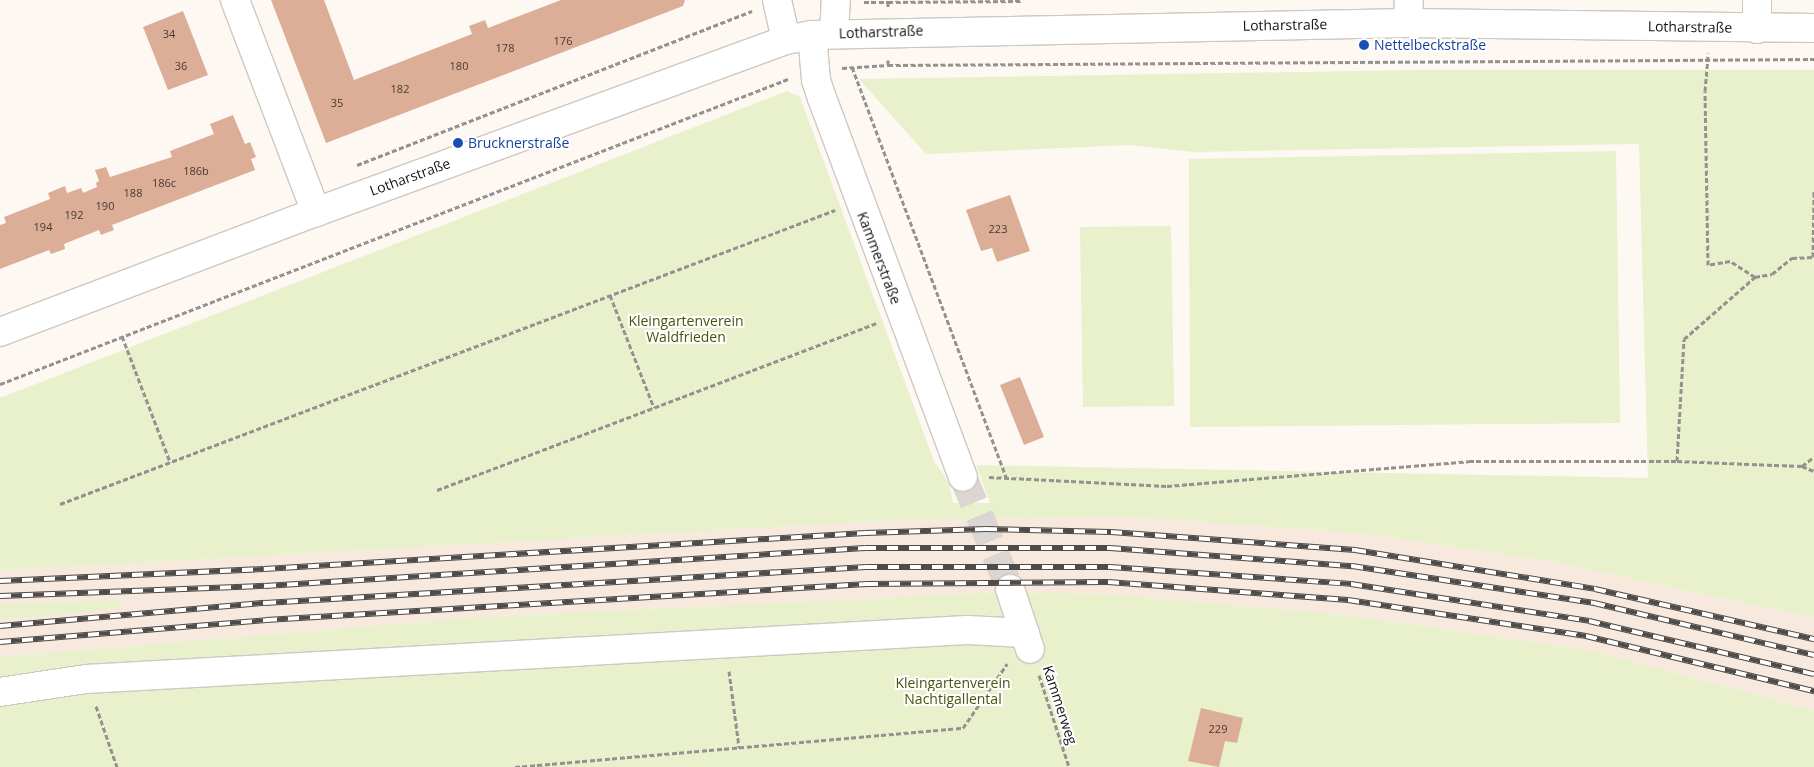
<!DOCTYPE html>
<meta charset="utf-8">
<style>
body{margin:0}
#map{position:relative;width:1814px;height:767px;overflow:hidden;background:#fef8f3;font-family:"Open Sans",sans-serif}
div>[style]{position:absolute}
.built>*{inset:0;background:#f7e9de}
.green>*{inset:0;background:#e8f0cc}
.building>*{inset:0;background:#dcae97}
.minor-tunnel>*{height:28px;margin-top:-14px;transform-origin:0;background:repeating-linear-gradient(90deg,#dbd6d1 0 28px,transparent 0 42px)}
.path>*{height:3px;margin-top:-1.5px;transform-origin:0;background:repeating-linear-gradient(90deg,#95918e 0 5px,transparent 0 7.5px)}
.roads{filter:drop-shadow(1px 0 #cfc7c1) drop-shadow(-1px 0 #cfc7c1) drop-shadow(0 1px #cfc7c1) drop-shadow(0 -1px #cfc7c1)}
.minor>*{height:28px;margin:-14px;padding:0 14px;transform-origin:14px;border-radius:14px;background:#fff}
.rail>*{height:5.5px;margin-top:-2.75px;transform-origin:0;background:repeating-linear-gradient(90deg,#fff 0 11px,#4e4b48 0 22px);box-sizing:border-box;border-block:1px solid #4e4b48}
.dots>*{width:14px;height:14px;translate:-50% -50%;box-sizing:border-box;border:2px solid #fff;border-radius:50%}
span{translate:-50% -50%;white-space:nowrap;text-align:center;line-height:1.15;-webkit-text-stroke:4px #fff;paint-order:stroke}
.number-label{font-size:11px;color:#473a32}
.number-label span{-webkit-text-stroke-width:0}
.street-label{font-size:14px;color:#151311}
.transit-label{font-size:14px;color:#164399}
.left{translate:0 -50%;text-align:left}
.park-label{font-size:14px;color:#4a540b}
</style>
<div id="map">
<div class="built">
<i style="clip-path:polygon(1109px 516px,1359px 533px,1553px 562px,1814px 618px,1814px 710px,1589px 650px,1346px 615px,1109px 594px,1001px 592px,478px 617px,0 657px,0 620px,121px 607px,120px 600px,0 604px,0 571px,865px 522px)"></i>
</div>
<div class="green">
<i style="clip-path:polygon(1420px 70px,1814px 70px,1814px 618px,1553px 562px,1359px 533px,1109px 516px,865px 522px,0 571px,0 398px,787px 91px,800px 97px,934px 461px,950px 485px,953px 503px,990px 503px,976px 465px,1648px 478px,1639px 144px,1193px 152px,1130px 145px,926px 154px,859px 79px)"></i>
<i style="clip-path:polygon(1616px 151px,1620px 423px,1190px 427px,1189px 159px)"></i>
<i style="clip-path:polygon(1171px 226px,1174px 406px,1083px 407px,1080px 227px)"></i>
<i style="clip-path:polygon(1001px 592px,1109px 594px,1346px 615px,1589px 650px,1814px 710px,1814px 767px,0 767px,0 657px,478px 617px)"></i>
<i style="clip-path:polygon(120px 600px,121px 608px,0 620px,0 604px)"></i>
</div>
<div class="building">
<i style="clip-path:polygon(271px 0,324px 0,354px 80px,472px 34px,469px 26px,485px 20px,488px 28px,561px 0,685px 0,683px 6px,326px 143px)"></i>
<i style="clip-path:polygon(183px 11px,208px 75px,168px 90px,143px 27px)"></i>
<i style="clip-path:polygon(233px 115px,245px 144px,250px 142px,256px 157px,251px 159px,255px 170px,112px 225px,114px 230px,101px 235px,99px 230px,64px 244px,65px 249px,51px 254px,49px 250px,0 269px,0 225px,6px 223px,4px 217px,50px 199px,48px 193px,65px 186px,67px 193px,81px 188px,83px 193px,97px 187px,96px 183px,99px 181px,95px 170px,106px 167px,110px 177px,172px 157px,170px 151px,214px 134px,210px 124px)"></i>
<i style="clip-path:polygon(1010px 195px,1030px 251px,997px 262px,992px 248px,981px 251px,966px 210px)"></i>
<i style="clip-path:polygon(1020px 377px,1044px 437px,1024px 445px,1000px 385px)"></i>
<i style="clip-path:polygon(1201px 708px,1243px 718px,1237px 743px,1225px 741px,1219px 767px,1188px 761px)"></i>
</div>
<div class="minor-tunnel">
<i style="left:963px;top:477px;width:121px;rotate:67.2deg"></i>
</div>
<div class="path">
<i style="left:864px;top:2px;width:24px"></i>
<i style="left:888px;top:2px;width:5px;rotate:90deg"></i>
<i style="left:888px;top:2px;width:135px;rotate:-0.4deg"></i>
<i style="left:888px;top:65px;width:926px;rotate:-0.37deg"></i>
<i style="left:852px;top:67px;width:438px;rotate:69.4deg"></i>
<i style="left:842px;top:68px;width:46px;rotate:-3.7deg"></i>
<i style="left:888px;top:65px;width:5px;rotate:-90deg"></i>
<i style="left:357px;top:165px;width:424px;rotate:-21.3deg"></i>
<i style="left:1755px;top:277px;width:17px;rotate:-10deg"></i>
<i style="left:1772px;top:274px;width:26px;rotate:-39deg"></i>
<i style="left:1792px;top:258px;width:21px;rotate:-3deg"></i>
<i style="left:1813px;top:257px;width:66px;rotate:-89.1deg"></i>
<i style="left:610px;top:295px;width:121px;rotate:68.7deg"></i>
<i style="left:122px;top:336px;width:135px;rotate:69.1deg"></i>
<i style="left:0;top:384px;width:845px;rotate:-21.16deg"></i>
<i style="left:1677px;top:461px;width:122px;rotate:-86.7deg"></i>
<i style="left:1684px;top:339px;width:94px;rotate:-41.1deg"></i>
<i style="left:1755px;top:277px;width:30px;rotate:-147deg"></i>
<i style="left:1730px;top:261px;width:22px;rotate:170deg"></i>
<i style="left:1708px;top:265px;width:174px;rotate:-91deg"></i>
<i style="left:1705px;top:91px;width:38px;rotate:-85deg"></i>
<i style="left:1802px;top:466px;width:15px;rotate:-37deg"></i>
<i style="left:989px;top:477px;width:178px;rotate:2.9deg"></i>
<i style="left:1167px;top:486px;width:303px;rotate:-4.7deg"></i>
<i style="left:1469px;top:461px;width:208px"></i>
<i style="left:1677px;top:461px;width:125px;rotate:2.3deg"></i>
<i style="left:1802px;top:466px;width:13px;rotate:23deg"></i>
<i style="left:437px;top:490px;width:470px;rotate:-20.8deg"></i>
<i style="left:60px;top:504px;width:829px;rotate:-20.77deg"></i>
<i style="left:729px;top:671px;width:77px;rotate:82.5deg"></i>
<i style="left:1039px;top:675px;width:97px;rotate:71.9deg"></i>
<i style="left:96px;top:706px;width:65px;rotate:71deg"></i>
<i style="left:515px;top:767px;width:450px;rotate:-5deg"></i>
<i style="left:963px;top:728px;width:78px;rotate:-55.5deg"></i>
</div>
<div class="roads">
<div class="minor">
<i style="left:235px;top:0;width:227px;rotate:69.1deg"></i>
<i style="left:777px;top:0;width:41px;rotate:77.3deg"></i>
<i style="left:1408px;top:23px;width:23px;rotate:-88deg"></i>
<i style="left:1757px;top:29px;width:29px;rotate:-90deg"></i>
<i style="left:834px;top:34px;width:34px;rotate:-87deg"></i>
<i style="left:812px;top:35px;width:45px;rotate:84.9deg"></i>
<i style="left:816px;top:80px;width:19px;rotate:72deg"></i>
<i style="left:822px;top:98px;width:404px;rotate:69.6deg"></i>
<i style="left:0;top:332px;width:338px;rotate:-20.8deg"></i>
<i style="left:316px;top:212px;width:500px;rotate:-20.1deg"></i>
<i style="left:786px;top:40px;width:26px;rotate:-11deg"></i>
<i style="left:812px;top:35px;width:596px;rotate:-1.15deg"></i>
<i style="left:1408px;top:23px;width:406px;rotate:0.7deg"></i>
<i style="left:1010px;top:589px;width:63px;rotate:71.6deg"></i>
<i style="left:0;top:692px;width:87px;rotate:-8.6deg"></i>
<i style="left:86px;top:679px;width:882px;rotate:-3.18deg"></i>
<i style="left:967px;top:630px;width:58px;rotate:3deg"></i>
</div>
</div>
<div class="rail">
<i style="left:0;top:581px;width:264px;rotate:-2.6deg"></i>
<i style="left:264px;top:569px;width:602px;rotate:-3.43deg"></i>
<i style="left:865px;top:533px;width:121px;rotate:-1.9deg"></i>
<i style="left:986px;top:529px;width:125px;rotate:1.4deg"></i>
<i style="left:1111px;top:532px;width:245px;rotate:4.2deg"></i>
<i style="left:1355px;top:550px;width:243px;rotate:9.2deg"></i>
<i style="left:1595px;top:589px;width:225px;rotate:12.9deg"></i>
<i style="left:0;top:596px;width:265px;rotate:-2.2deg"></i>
<i style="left:265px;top:586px;width:601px;rotate:-3.62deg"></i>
<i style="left:865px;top:548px;width:245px"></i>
<i style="left:1110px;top:548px;width:243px;rotate:4.3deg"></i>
<i style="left:1352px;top:566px;width:245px;rotate:8.7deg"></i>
<i style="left:1594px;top:603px;width:226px;rotate:13.3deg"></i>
<i style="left:0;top:626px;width:266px;rotate:-5deg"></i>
<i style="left:265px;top:603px;width:602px;rotate:-3.43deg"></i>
<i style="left:866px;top:567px;width:244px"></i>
<i style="left:1110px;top:567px;width:242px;rotate:4deg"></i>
<i style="left:1351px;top:584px;width:241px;rotate:8.8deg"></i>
<i style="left:1589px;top:621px;width:231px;rotate:13.3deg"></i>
<i style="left:0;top:642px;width:267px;rotate:-4.7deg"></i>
<i style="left:266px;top:620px;width:602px;rotate:-3.43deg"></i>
<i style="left:867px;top:584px;width:241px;rotate:-0.5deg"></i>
<i style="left:1108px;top:582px;width:241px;rotate:4.3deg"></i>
<i style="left:1348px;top:600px;width:241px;rotate:8.6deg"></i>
<i style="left:1586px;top:636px;width:235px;rotate:13.6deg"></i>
</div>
<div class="dots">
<i style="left:1364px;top:45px;background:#1a4fb4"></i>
<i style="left:458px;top:143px;background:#1a4fb4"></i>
</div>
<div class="number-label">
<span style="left:169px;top:34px">34</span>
<span style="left:563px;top:41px">176</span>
<span style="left:505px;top:48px">178</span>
<span style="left:181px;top:66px">36</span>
<span style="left:459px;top:66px">180</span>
<span style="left:400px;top:89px">182</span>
<span style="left:337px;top:103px">35</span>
<span style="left:196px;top:171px">186b</span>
<span style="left:164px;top:183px">186c</span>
<span style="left:133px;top:193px">188</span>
<span style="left:105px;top:206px">190</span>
<span style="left:74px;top:215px">192</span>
<span style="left:43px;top:227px">194</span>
<span style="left:998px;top:229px">223</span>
<span style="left:1218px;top:729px">229</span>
</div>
<div class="street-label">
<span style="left:1285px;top:25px;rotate:-1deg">Lotharstraße</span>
<span style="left:1690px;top:27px;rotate:1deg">Lotharstraße</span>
<span style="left:881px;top:32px;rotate:-2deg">Lotharstraße</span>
<span style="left:410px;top:177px;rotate:-20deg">Lotharstraße</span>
<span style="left:879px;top:258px;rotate:69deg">Kammerstraße</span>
<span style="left:1060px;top:705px;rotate:72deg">Kammerweg</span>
</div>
<div class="transit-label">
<span class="left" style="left:1374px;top:45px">Nettelbeckstraße</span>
<span class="left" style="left:468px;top:143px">Brucknerstraße</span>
</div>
<div class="park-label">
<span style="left:686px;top:329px">Kleingartenverein<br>Waldfrieden</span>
<span style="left:953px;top:691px">Kleingartenverein<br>Nachtigallental</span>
</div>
</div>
